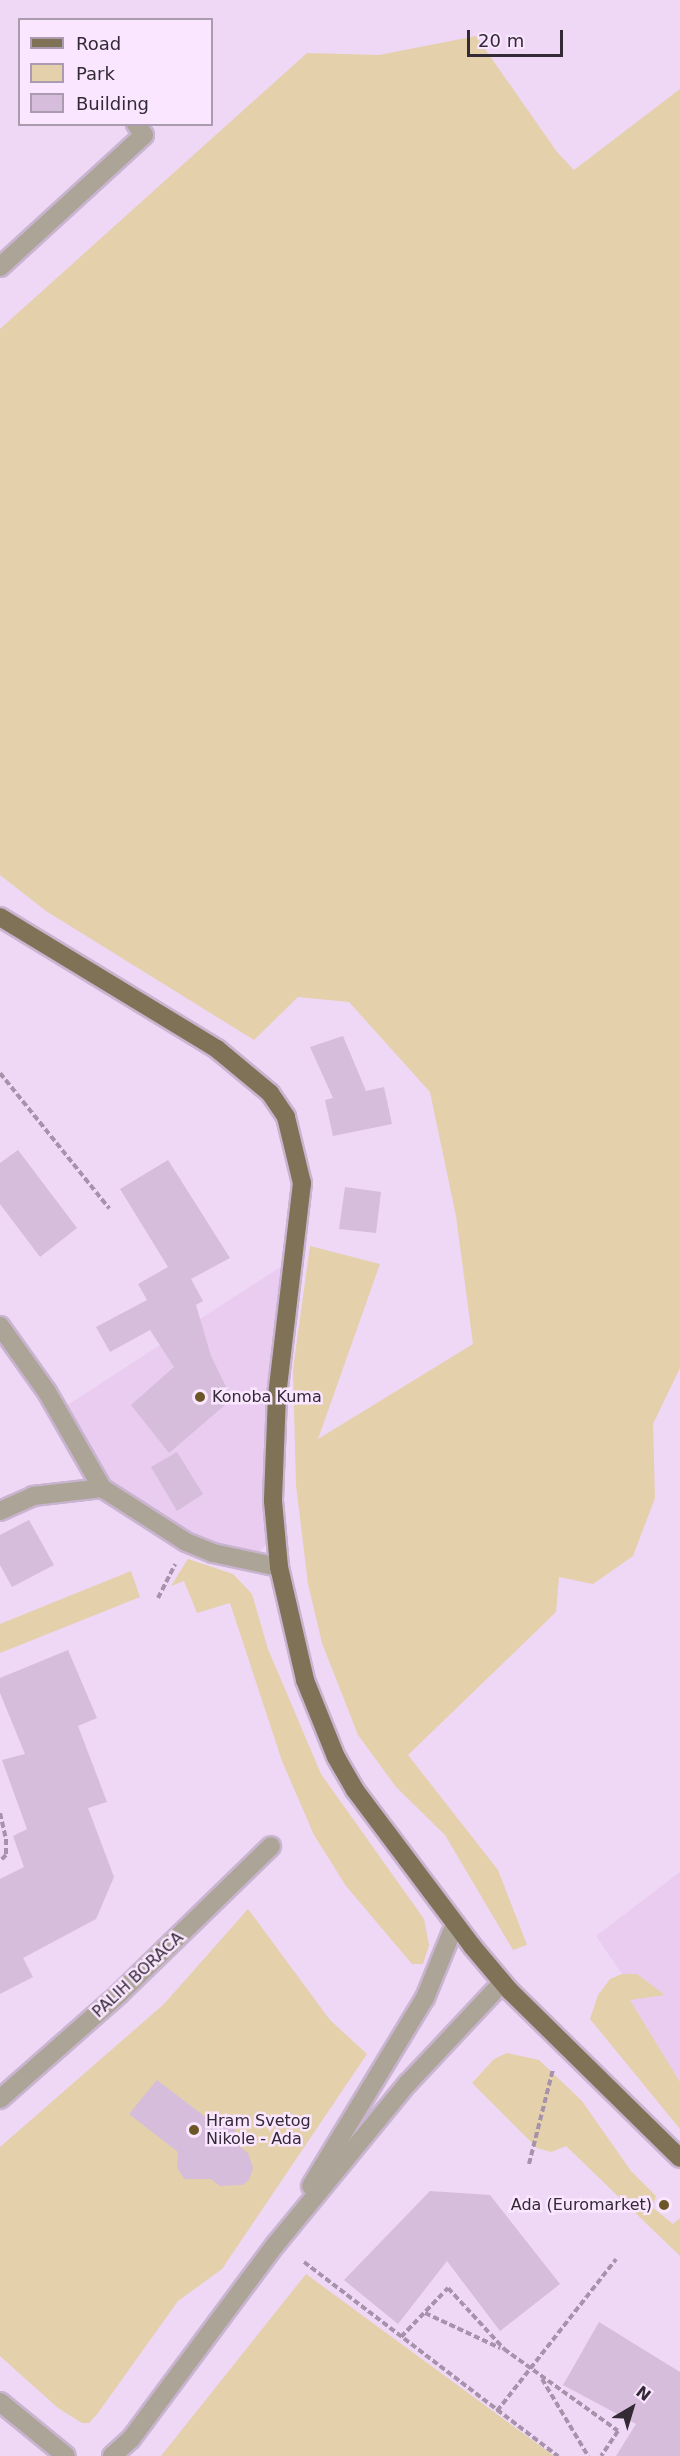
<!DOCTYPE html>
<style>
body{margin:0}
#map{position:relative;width:680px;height:2456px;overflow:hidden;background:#efd7f6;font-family:"DejaVu Sans",sans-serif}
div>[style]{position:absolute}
.built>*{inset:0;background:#eaccf1}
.green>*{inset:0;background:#e4d0ab}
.building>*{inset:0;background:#d5bddb}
.path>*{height:4px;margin-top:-2px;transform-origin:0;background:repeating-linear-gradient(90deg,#a693ab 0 6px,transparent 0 9px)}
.roads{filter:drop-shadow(2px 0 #c9b4d0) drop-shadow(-2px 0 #c9b4d0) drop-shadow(0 2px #c9b4d0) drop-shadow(0 -2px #c9b4d0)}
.minor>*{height:18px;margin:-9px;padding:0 9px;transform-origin:9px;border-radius:9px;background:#aca496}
.major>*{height:18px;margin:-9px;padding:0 9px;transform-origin:9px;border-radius:9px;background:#7f7257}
.dots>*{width:16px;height:16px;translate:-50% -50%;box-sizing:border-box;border:3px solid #fae6ff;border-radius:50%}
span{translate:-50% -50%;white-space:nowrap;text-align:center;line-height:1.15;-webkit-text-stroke:5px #fae6ff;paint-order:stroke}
.poi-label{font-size:16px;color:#332a36}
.left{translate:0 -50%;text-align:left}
.right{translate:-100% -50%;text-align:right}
.street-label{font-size:16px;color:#332a36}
.legend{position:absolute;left:18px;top:18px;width:195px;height:108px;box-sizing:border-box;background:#fae6ff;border:2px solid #aa9baf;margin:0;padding:8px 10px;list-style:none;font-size:18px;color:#332a36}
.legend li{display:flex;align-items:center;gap:12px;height:30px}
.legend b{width:30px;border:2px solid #aa9baf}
.north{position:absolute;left:602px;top:2378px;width:60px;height:60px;-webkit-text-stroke:4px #fae6ff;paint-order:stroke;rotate:38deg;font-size:16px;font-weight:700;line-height:24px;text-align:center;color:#332a36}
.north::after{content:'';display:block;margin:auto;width:21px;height:27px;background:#332a36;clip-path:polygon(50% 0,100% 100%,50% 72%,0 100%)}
.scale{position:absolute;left:467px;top:30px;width:96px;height:27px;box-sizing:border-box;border:3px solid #332a36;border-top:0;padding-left:8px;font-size:18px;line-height:21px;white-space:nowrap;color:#332a36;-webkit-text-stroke:4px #fae6ff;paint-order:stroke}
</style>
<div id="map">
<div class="built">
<i style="clip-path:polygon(282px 1266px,265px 1492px,271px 1540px,258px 1553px,198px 1540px,121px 1489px,108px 1479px,63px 1408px)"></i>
<i style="clip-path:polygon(680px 1872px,680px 2082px,629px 1999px,664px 1995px,637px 1974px,622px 1974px,596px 1936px)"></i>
</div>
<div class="green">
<i style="clip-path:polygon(476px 36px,557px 152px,574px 170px,680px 89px,680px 1368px,653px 1424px,655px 1498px,633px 1556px,593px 1584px,559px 1577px,556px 1612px,408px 1755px,498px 1870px,527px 1945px,513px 1950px,445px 1835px,396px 1787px,358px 1735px,322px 1643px,308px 1584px,296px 1485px,293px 1369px,310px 1246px,380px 1264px,318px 1439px,473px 1344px,456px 1216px,430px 1092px,349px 1002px,298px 997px,254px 1040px,46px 911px,0 875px,0 329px,307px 53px,379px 55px)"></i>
<i style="clip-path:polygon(188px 1559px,233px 1574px,252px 1594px,268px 1649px,321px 1774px,424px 1919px,429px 1945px,423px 1964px,412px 1964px,346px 1886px,314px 1835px,282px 1761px,230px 1603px,197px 1613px,184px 1581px,171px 1586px)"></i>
<i style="clip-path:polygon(131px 1571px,140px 1597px,0 1653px,0 1624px)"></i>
<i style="clip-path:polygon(248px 1909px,330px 2020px,367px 2054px,222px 2269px,178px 2301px,98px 2413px,89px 2423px,82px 2423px,58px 2408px,0 2356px,0 2147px,164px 2004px)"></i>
<i style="clip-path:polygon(622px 1974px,637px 1974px,665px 1995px,630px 2000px,680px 2082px,680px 2129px,590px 2019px,598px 1995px,610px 1979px)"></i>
<i style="clip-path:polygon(507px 2053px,539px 2060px,582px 2101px,631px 2171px,656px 2196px,652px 2207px,673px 2224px,680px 2218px,680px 2256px,566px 2146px,551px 2152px,537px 2148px,472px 2083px,494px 2059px)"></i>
<i style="clip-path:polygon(306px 2274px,554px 2456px,161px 2456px)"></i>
</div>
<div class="building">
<i style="clip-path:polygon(343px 1036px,366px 1091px,384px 1087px,392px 1124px,333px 1136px,325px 1100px,333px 1098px,310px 1047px)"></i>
<i style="clip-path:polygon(18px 1150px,77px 1228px,40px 1257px,0 1204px,0 1163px)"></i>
<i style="clip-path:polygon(168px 1160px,230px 1258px,191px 1279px,203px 1301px,196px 1305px,211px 1356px,232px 1399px,169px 1453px,131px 1405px,174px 1367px,150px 1330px,110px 1352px,96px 1327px,147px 1300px,138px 1284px,168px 1267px,120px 1189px)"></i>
<i style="clip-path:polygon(345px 1187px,381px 1192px,376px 1233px,339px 1229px)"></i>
<i style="clip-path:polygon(177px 1452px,203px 1494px,177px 1511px,151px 1467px)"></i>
<i style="clip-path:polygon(29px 1520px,54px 1565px,12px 1587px,0 1565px,0 1535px)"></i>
<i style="clip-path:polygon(68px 1650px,97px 1718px,78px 1726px,107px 1802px,88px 1808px,114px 1877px,96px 1919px,23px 1958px,33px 1977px,0 1994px,0 1879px,24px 1867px,13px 1836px,27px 1829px,2px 1760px,25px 1754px,0 1693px,0 1678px)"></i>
<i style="clip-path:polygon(157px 2080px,204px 2116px,232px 2115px,239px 2146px,248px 2153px,253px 2168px,249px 2180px,242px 2185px,220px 2186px,211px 2179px,184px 2179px,177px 2167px,178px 2152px,129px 2114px)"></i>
<i style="clip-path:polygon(430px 2191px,490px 2195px,560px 2284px,500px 2331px,447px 2261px,398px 2324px,344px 2280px)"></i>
<i style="clip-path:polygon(599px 2322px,680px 2372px,680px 2456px,616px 2456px,636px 2424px,563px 2385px)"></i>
</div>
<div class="path">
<i style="left:0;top:1073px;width:174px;rotate:51.1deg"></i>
<i style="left:158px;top:1598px;width:38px;rotate:-63deg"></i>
<i style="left:0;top:1813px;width:27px;rotate:77deg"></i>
<i style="left:6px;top:1839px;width:16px;rotate:90deg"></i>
<i style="left:6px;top:1855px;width:8px;rotate:135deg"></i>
<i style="left:529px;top:2164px;width:98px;rotate:-75.8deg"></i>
<i style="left:304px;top:2262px;width:320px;rotate:37.4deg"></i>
<i style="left:425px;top:2313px;width:83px;rotate:25deg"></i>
<i style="left:401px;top:2337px;width:68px;rotate:-46.2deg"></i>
<i style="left:448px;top:2288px;width:83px;rotate:47.4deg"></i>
<i style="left:504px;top:2349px;width:140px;rotate:35.7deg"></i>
<i style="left:618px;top:2431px;width:30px;rotate:124deg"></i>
<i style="left:542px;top:2379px;width:90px;rotate:59.1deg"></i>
<i style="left:497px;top:2411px;width:193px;rotate:-51.9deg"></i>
</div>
<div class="roads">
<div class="minor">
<i style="left:0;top:267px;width:195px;rotate:-42.5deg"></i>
<i style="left:144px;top:135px;width:14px;rotate:-126deg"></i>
<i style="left:0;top:1326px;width:81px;rotate:54.5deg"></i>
<i style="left:47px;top:1392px;width:111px;rotate:60.2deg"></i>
<i style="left:0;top:1511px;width:36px;rotate:-24deg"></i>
<i style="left:33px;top:1496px;width:69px;rotate:-6.6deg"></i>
<i style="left:102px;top:1488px;width:100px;rotate:32.7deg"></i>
<i style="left:186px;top:1542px;width:29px;rotate:22deg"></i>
<i style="left:213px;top:1553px;width:67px;rotate:12deg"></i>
<i style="left:0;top:2099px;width:159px;rotate:-41.4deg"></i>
<i style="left:119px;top:1994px;width:212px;rotate:-44.2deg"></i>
<i style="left:311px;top:2186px;width:220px;rotate:-58.8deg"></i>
<i style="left:425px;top:1998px;width:80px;rotate:-67.9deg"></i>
<i style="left:0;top:2402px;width:85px;rotate:39.3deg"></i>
<i style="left:112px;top:2456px;width:25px;rotate:-42deg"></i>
<i style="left:131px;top:2439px;width:243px;rotate:-53.4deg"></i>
<i style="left:276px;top:2244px;width:208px;rotate:-50.7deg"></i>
<i style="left:408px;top:2083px;width:137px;rotate:-46.8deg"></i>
</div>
<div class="major">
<i style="left:0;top:917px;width:254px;rotate:31.3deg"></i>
<i style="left:217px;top:1049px;width:69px;rotate:39.7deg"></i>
<i style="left:270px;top:1093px;width:29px;rotate:56deg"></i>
<i style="left:286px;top:1117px;width:68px;rotate:76.4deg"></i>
<i style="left:302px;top:1183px;width:213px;rotate:96.7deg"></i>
<i style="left:277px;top:1395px;width:106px;rotate:92.2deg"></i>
<i style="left:273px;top:1501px;width:66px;rotate:84.8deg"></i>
<i style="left:279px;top:1567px;width:116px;rotate:77deg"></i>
<i style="left:305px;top:1680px;width:83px;rotate:68.1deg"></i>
<i style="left:336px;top:1757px;width:38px;rotate:60deg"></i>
<i style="left:355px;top:1790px;width:195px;rotate:53.1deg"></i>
<i style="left:472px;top:1946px;width:59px;rotate:49.8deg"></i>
<i style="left:510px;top:1991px;width:238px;rotate:44.5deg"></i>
</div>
</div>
<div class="dots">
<i style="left:200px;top:1397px;background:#6d5626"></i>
<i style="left:194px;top:2130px;background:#6d5626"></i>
<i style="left:664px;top:2205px;background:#6d5626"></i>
</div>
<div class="poi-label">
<span class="left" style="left:212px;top:1397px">Konoba Kuma</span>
<span class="left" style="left:206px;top:2130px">Hram Svetog<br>Nikole - Ada</span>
<span class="right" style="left:652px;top:2205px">Ada (Euromarket)</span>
</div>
<div class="street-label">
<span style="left:138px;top:1975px;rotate:-43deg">PALIH BORACA</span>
</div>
<ul class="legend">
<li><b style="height:8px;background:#7f7257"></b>Road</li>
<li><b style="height:16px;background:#e4d0ab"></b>Park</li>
<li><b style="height:16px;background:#d5bddb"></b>Building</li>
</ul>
<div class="north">N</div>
<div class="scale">20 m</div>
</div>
